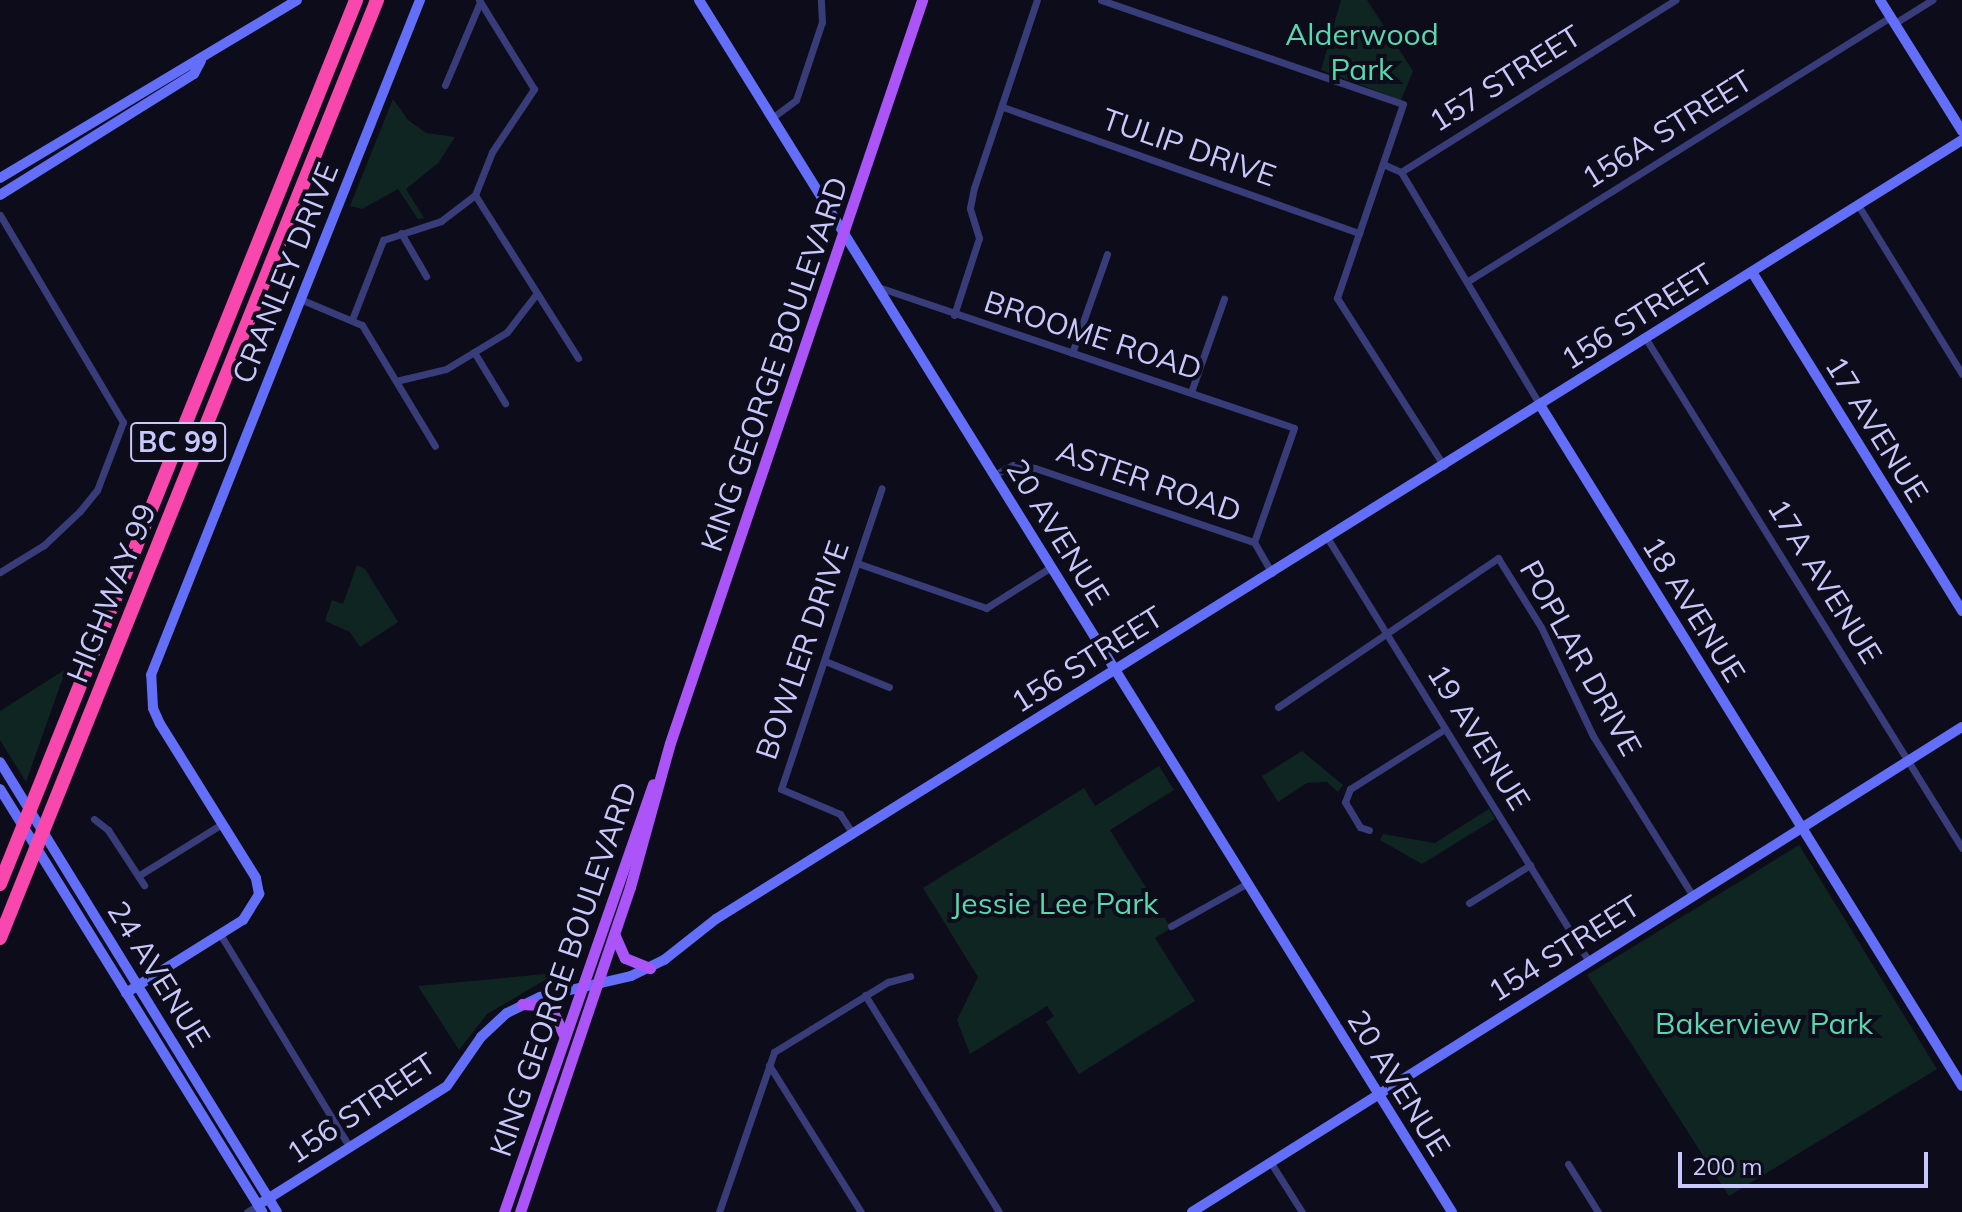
<!DOCTYPE html>
<style>
body{margin:0}
#map{position:relative;width:1962px;height:1212px;overflow:hidden;background:#0d0c1b;font-family:Mulish,sans-serif}
div>[style]{position:absolute}
.green>*{inset:0;background:#0f2522}
.street>*{height:7px;margin:-3.5px;padding:0 3.5px;transform-origin:3.5px;border-radius:3.5px;background:#383c79}
.secondary>*{height:10px;margin:-5px;padding:0 5px;transform-origin:5px;border-radius:5px;background:#636ef9}
.primary>*{height:11px;margin:-5.5px;padding:0 5.5px;transform-origin:5.5px;border-radius:5.5px;background:#ab54f8}
.highway>*{height:14px;margin:-7px;padding:0 7px;transform-origin:7px;border-radius:7px;background:#f848ad}
span{translate:-50% -50%;white-space:nowrap;text-align:center;line-height:1.15;-webkit-text-stroke:8px #0d0c1b;paint-order:stroke}
.shield-label span{padding:2px 6px;background:#0d0c1b;border:2px solid;border-radius:6px;-webkit-text-stroke-width:0}
.shield-label{font-size:28px;color:#c9c8fd;font-weight:700}
.park-label{font-size:30px;color:#59d8ac}
.street-label{font-size:30px;color:#c9c8fd}
.scale{position:absolute;left:1678px;top:1152px;width:250px;height:36px;box-sizing:border-box;border:4px solid #c9c8fd;border-top:0;padding-left:10px;font-size:24px;line-height:28px;white-space:nowrap;color:#c9c8fd;-webkit-text-stroke:6px #0d0c1b;paint-order:stroke}
</style>
<div id="map">
<div class="green">
<i style="clip-path:polygon(1341px 0,1367px 0,1413px 71px,1401px 100px,1321px 70px)"></i>
<i style="clip-path:polygon(393px 99px,408px 120px,426px 133px,455px 137px,438px 163px,406px 189px,424px 218px,418px 219px,398px 189px,362px 209px,350px 206px)"></i>
<i style="clip-path:polygon(357px 565px,365px 569px,398px 622px,360px 647px,350px 632px,325px 621px,332px 600px,343px 604px)"></i>
<i style="clip-path:polygon(66px 669px,26px 782px,0 740px,0 711px)"></i>
<i style="clip-path:polygon(1302px 751px,1343px 785px,1338px 792px,1327px 782px,1307px 783px,1278px 802px,1262px 776px)"></i>
<i style="clip-path:polygon(1159px 766px,1174px 790px,1110px 830px,1171px 928px,1155px 938px,1195px 1001px,1079px 1074px,1046px 1022px,1054px 1016px,1047px 1006px,970px 1054px,957px 1020px,978px 977px,923px 888px,1084px 788px,1095px 806px)"></i>
<i style="clip-path:polygon(1489px 809px,1495px 819px,1422px 864px,1380px 840px,1383px 834px,1435px 843px)"></i>
<i style="clip-path:polygon(1799px 845px,1937px 1069px,1729px 1196px,1587px 975px)"></i>
<i style="clip-path:polygon(557px 973px,487px 1014px,459px 1050px,418px 986px)"></i>
</div>
<div class="street">
<i style="left:1101px;top:0;width:319px;rotate:19deg"></i>
<i style="left:1403px;top:104px;width:205px;rotate:108.8deg"></i>
<i style="left:1337px;top:298px;width:199px;rotate:57.5deg"></i>
<i style="left:1895px;top:23px;width:44px;rotate:-31.9deg"></i>
<i style="left:445px;top:85px;width:90px;rotate:-67.1deg"></i>
<i style="left:1003px;top:107px;width:378px;rotate:19.5deg"></i>
<i style="left:772px;top:118px;width:30px;rotate:-37deg"></i>
<i style="left:796px;top:100px;width:82px;rotate:-71.6deg"></i>
<i style="left:822px;top:22px;width:22px;rotate:-93deg"></i>
<i style="left:1383px;top:164px;width:20px;rotate:24deg"></i>
<i style="left:1401px;top:172px;width:271px;rotate:59.2deg"></i>
<i style="left:1401px;top:172px;width:324px;rotate:-32.1deg"></i>
<i style="left:475px;top:195px;width:193px;rotate:57.7deg"></i>
<i style="left:1858px;top:205px;width:198px;rotate:58.4deg"></i>
<i style="left:0;top:215px;width:241px;rotate:59.3deg"></i>
<i style="left:123px;top:422px;width:73px;rotate:110.9deg"></i>
<i style="left:97px;top:490px;width:27px;rotate:129deg"></i>
<i style="left:80px;top:511px;width:50px;rotate:136.6deg"></i>
<i style="left:44px;top:545px;width:52px;rotate:148.5deg"></i>
<i style="left:401px;top:233px;width:50px;rotate:59.8deg"></i>
<i style="left:1468px;top:281px;width:499px;rotate:-32deg"></i>
<i style="left:878px;top:287px;width:439px;rotate:18.7deg"></i>
<i style="left:1294px;top:428px;width:121px;rotate:109.3deg"></i>
<i style="left:300px;top:299px;width:67px;rotate:22.8deg"></i>
<i style="left:362px;top:325px;width:141px;rotate:58.9deg"></i>
<i style="left:954px;top:315px;width:81px;rotate:-72deg"></i>
<i style="left:979px;top:238px;width:31px;rotate:-107deg"></i>
<i style="left:970px;top:208px;width:20px;rotate:-79deg"></i>
<i style="left:974px;top:188px;width:198px;rotate:-71.5deg"></i>
<i style="left:353px;top:317px;width:83px;rotate:-68.7deg"></i>
<i style="left:383px;top:240px;width:61px;rotate:-18.1deg"></i>
<i style="left:441px;top:221px;width:43px;rotate:-37.4deg"></i>
<i style="left:475px;top:195px;width:46px;rotate:-68.4deg"></i>
<i style="left:492px;top:152px;width:76px;rotate:-56.3deg"></i>
<i style="left:534px;top:89px;width:105px;rotate:-121.7deg"></i>
<i style="left:1646px;top:339px;width:599px;rotate:58.17deg"></i>
<i style="left:474px;top:352px;width:60px;rotate:58.7deg"></i>
<i style="left:1072px;top:353px;width:105px;rotate:-70.5deg"></i>
<i style="left:396px;top:381px;width:51px;rotate:-13.5deg"></i>
<i style="left:446px;top:369px;width:71px;rotate:-31.2deg"></i>
<i style="left:507px;top:332px;width:49px;rotate:-52.4deg"></i>
<i style="left:1191px;top:392px;width:99px;rotate:-70.5deg"></i>
<i style="left:994px;top:475px;width:21px;rotate:-28deg"></i>
<i style="left:1013px;top:465px;width:22px;rotate:8deg"></i>
<i style="left:1035px;top:468px;width:231px;rotate:18.7deg"></i>
<i style="left:1254px;top:542px;width:36px;rotate:60deg"></i>
<i style="left:1328px;top:539px;width:496px;rotate:58.3deg"></i>
<i style="left:857px;top:563px;width:137px;rotate:19.2deg"></i>
<i style="left:986px;top:608px;width:77px;rotate:-32.2deg"></i>
<i style="left:825px;top:661px;width:69px;rotate:22.1deg"></i>
<i style="left:1278px;top:707px;width:266px;rotate:-34.1deg"></i>
<i style="left:1498px;top:558px;width:81px;rotate:58.1deg"></i>
<i style="left:1541px;top:627px;width:121px;rotate:64.5deg"></i>
<i style="left:1593px;top:736px;width:189px;rotate:58deg"></i>
<i style="left:94px;top:819px;width:18px;rotate:38deg"></i>
<i style="left:108px;top:830px;width:66px;rotate:56.8deg"></i>
<i style="left:1369px;top:830px;width:9px;rotate:-162deg"></i>
<i style="left:1360px;top:827px;width:29px;rotate:-121deg"></i>
<i style="left:1345px;top:802px;width:14px;rotate:-69deg"></i>
<i style="left:1350px;top:789px;width:112px;rotate:-32.3deg"></i>
<i style="left:853px;top:834px;width:24px;rotate:-123deg"></i>
<i style="left:840px;top:814px;width:64px;rotate:-157deg"></i>
<i style="left:781px;top:789px;width:317px;rotate:-71.5deg"></i>
<i style="left:138px;top:876px;width:99px;rotate:-31.8deg"></i>
<i style="left:1469px;top:903px;width:72px;rotate:-31.9deg"></i>
<i style="left:1171px;top:926px;width:86px;rotate:-29.2deg"></i>
<i style="left:220px;top:934px;width:250px;rotate:58.7deg"></i>
<i style="left:865px;top:995px;width:255px;rotate:58.3deg"></i>
<i style="left:769px;top:1065px;width:173px;rotate:58deg"></i>
<i style="left:1271px;top:1163px;width:58px;rotate:57.7deg"></i>
<i style="left:1568px;top:1164px;width:57px;rotate:58deg"></i>
<i style="left:247px;top:1212px;width:13px;rotate:-32deg"></i>
<i style="left:719px;top:1212px;width:169px;rotate:-71deg"></i>
<i style="left:774px;top:1052px;width:134px;rotate:-31.6deg"></i>
<i style="left:888px;top:982px;width:23px;rotate:-15deg"></i>
</div>
<div class="secondary">
<i style="left:699px;top:0;width:1427px;rotate:58.15deg"></i>
<i style="left:1880px;top:0;width:155px;rotate:58deg"></i>
<i style="left:0;top:178px;width:346px;rotate:-30.9deg"></i>
<i style="left:0;top:195px;width:229px;rotate:-32deg"></i>
<i style="left:194px;top:74px;width:15px;rotate:-62deg"></i>
<i style="left:1752px;top:272px;width:399px;rotate:58.2deg"></i>
<i style="left:1540px;top:405px;width:801px;rotate:58.21deg"></i>
<i style="left:0;top:762px;width:528px;rotate:58.39deg"></i>
<i style="left:0;top:789px;width:498px;rotate:58.2deg"></i>
<i style="left:126px;top:993px;width:138px;rotate:-32deg"></i>
<i style="left:243px;top:920px;width:31px;rotate:-58deg"></i>
<i style="left:259px;top:894px;width:16px;rotate:-101deg"></i>
<i style="left:256px;top:878px;width:181px;rotate:-121.9deg"></i>
<i style="left:160px;top:724px;width:17px;rotate:-114deg"></i>
<i style="left:153px;top:708px;width:33px;rotate:-93deg"></i>
<i style="left:151px;top:675px;width:727px;rotate:-68.27deg"></i>
<i style="left:258px;top:1205px;width:223px;rotate:-32.2deg"></i>
<i style="left:447px;top:1086px;width:60px;rotate:-55.2deg"></i>
<i style="left:481px;top:1037px;width:35px;rotate:-43deg"></i>
<i style="left:507px;top:1013px;width:37px;rotate:-26deg"></i>
<i style="left:540px;top:997px;width:93px;rotate:-13deg"></i>
<i style="left:631px;top:976px;width:37px;rotate:-26deg"></i>
<i style="left:664px;top:960px;width:66px;rotate:-38.3deg"></i>
<i style="left:716px;top:919px;width:1469px;rotate:-32.01deg"></i>
<i style="left:1192px;top:1212px;width:910px;rotate:-32.21deg"></i>
</div>
<div class="primary">
<i style="left:615px;top:936px;width:24px;rotate:66deg"></i>
<i style="left:625px;top:958px;width:27px;rotate:22deg"></i>
<i style="left:522px;top:1004px;width:17px;rotate:3deg"></i>
<i style="left:539px;top:1005px;width:17px;rotate:31deg"></i>
<i style="left:554px;top:1014px;width:23px;rotate:65deg"></i>
<i style="left:504px;top:1212px;width:453px;rotate:-70.8deg"></i>
<i style="left:520px;top:1212px;width:343px;rotate:-71.3deg"></i>
<i style="left:630px;top:887px;width:149px;rotate:-74.5deg"></i>
<i style="left:670px;top:743px;width:785px;rotate:-71.26deg"></i>
</div>
<div class="highway">
<i style="left:0;top:884px;width:953px;rotate:-68.06deg"></i>
<i style="left:0;top:938px;width:1011px;rotate:-68.1deg"></i>
</div>
<div class="shield-label">
<span style="left:178px;top:442px">BC 99</span>
</div>
<div class="park-label">
<span style="left:1362px;top:51px">Alderwood<br>Park</span>
<span style="left:1055px;top:903px">Jessie Lee Park</span>
<span style="left:1764px;top:1023px">Bakerview Park</span>
</div>
<div class="street-label">
<span style="left:1505px;top:78px;rotate:-32deg">157 STREET</span>
<span style="left:1667px;top:129px;rotate:-32deg">156A STREET</span>
<span style="left:1189px;top:147px;rotate:19deg">TULIP DRIVE</span>
<span style="left:285px;top:273px;rotate:-68deg">CRANLEY DRIVE</span>
<span style="left:1637px;top:316px;rotate:-32deg">156 STREET</span>
<span style="left:1093px;top:335px;rotate:18deg">BROOME ROAD</span>
<span style="left:774px;top:364px;rotate:-71deg">KING GEORGE BOULEVARD</span>
<span style="left:1877px;top:429px;rotate:58deg">17 AVENUE</span>
<span style="left:1149px;top:481px;rotate:19deg">ASTER ROAD</span>
<span style="left:1058px;top:532px;rotate:58deg">20 AVENUE</span>
<span style="left:1825px;top:581px;rotate:58deg">17A AVENUE</span>
<span style="left:111px;top:593px;rotate:-68deg">HIGHWAY 99</span>
<span style="left:1694px;top:609px;rotate:58deg">18 AVENUE</span>
<span style="left:802px;top:650px;rotate:-71deg">BOWLER DRIVE</span>
<span style="left:1581px;top:658px;rotate:61deg">POPLAR DRIVE</span>
<span style="left:1087px;top:659px;rotate:-32deg">156 STREET</span>
<span style="left:1479px;top:737px;rotate:58deg">19 AVENUE</span>
<span style="left:1564px;top:948px;rotate:-32deg">154 STREET</span>
<span style="left:563px;top:969px;rotate:-71deg">KING GEORGE BOULEVARD</span>
<span style="left:159px;top:974px;rotate:58deg">24 AVENUE</span>
<span style="left:1399px;top:1083px;rotate:58deg">20 AVENUE</span>
<span style="left:361px;top:1108px;rotate:-34deg">156 STREET</span>
</div>
<div class="scale">200 m</div>
</div>
